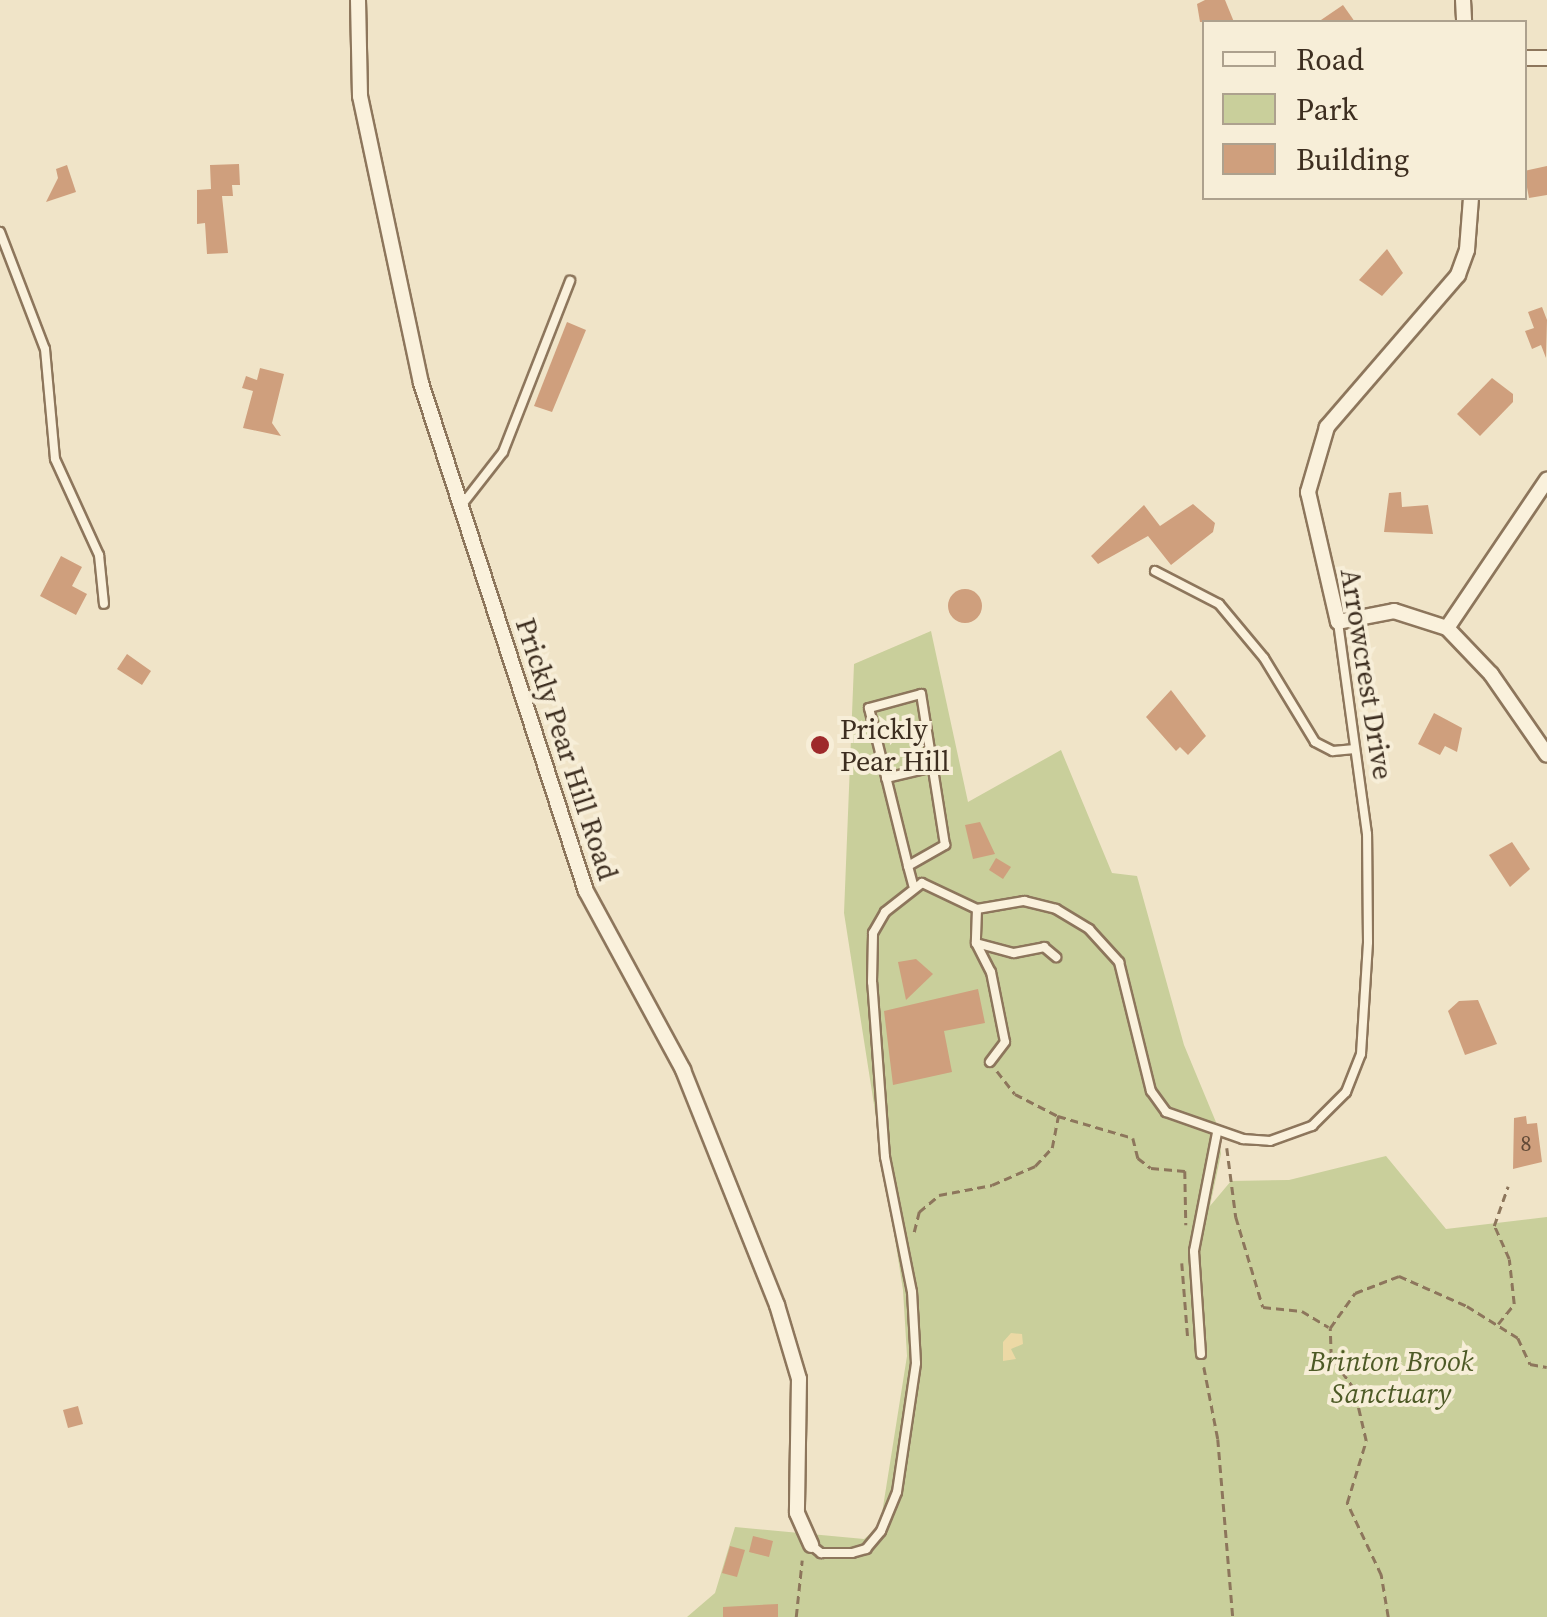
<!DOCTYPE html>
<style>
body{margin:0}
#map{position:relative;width:1547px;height:1617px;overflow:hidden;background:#f0e4c8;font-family:"Source Serif 4",serif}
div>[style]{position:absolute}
.green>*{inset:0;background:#c9cf9b}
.sand>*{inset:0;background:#ecd9a5}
.building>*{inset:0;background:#cf9f7d}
.round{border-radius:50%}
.path>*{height:2.5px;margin-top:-1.25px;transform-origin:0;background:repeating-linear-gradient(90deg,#8d765c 0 8px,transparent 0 13px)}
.roads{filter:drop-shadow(2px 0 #8d765c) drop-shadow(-2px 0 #8d765c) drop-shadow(0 2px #8d765c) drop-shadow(0 -2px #8d765c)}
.lane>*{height:8px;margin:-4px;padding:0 4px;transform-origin:4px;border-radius:4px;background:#faf1dc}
.street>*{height:14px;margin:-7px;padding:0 7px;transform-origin:7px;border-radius:7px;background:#faf1dc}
.dots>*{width:28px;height:28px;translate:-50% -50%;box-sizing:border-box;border:5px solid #f7eed8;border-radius:50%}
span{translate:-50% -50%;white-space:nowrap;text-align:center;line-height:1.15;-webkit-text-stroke:8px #f7eed8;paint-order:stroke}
.number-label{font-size:22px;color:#624a37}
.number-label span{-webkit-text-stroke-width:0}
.street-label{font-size:28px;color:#3d2e20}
.poi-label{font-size:28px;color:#3d2e20}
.left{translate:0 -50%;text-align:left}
.park-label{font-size:28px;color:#4d5a26;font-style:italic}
.legend{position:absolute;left:1202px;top:20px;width:325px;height:180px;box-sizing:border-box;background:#f7eed8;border:2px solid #ada18e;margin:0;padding:12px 18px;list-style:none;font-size:30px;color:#3d2e20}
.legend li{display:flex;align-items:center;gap:20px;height:50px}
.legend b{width:50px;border:2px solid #ada18e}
</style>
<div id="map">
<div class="green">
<i style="clip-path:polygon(931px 631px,968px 802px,1061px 750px,1112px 873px,1137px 876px,1184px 1045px,1218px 1127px,1221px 1154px,1210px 1206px,1231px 1181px,1289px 1180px,1386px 1156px,1446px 1229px,1547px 1217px,1547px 1617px,687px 1617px,715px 1593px,735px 1527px,864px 1539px,880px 1526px,907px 1356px,903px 1290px,844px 913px,854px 664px)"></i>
</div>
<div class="sand">
<i style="clip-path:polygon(1011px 1333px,1022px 1334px,1023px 1344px,1011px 1349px,1016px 1359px,1003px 1361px,1003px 1342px)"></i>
</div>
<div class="building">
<i style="clip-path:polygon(1205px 0,1225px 0,1234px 22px,1200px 22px,1197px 4px)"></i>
<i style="clip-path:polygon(1343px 5px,1355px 22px,1318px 22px)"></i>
<i style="clip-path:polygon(239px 164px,240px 185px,232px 185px,233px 196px,222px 196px,228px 253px,207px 254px,205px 223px,197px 224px,197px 190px,211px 189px,210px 165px)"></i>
<i style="clip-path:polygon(67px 165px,76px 192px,46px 202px,58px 178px,56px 169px)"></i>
<i style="clip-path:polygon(1547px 166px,1547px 195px,1529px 198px,1524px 171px)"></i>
<i style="clip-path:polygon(1387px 249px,1403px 273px,1382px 296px,1359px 280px)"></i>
<i style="clip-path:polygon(1542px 307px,1547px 320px,1546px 358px,1541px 345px,1532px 349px,1525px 331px,1534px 328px,1528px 312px)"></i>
<i style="clip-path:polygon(567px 322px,586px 330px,552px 412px,534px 406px)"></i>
<i style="clip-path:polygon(260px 368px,284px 374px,272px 423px,281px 436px,243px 428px,253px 391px,242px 388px,246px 376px,257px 380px)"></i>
<i style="clip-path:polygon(1492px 378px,1513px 394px,1513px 402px,1480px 436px,1457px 414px)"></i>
<i style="clip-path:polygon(1401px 492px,1402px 507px,1428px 505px,1433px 534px,1384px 532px,1389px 493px)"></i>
<i style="clip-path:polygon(1193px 504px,1215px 523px,1213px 532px,1171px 565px,1148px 536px,1098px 564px,1091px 556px,1144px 505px,1160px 526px)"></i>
<i style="clip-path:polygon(61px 556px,82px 567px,72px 586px,87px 594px,76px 615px,40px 596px)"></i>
<i class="round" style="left:948px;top:589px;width:34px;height:34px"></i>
<i style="clip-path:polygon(127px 654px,151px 671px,142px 685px,117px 669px)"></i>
<i style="clip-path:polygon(1171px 690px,1206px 736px,1188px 755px,1180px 747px,1176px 751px,1146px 717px)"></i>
<i style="clip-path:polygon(1434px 713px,1462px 728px,1457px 752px,1445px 746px,1440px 755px,1418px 744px)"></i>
<i style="clip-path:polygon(980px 822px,995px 854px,973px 859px,965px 825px)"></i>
<i style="clip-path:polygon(1512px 842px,1530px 869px,1510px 887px,1489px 855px)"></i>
<i style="clip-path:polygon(996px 858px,1011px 867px,1003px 879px,989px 870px)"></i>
<i style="clip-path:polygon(916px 959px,933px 974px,906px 1000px,898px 962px)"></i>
<i style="clip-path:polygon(978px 989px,985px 1023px,944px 1031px,952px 1072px,893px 1085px,884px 1011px)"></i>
<i style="clip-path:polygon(1478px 1000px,1497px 1044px,1465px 1055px,1448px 1011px,1459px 1001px)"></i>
<i style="clip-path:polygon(1526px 1116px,1527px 1124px,1537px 1123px,1542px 1162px,1513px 1169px,1514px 1118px)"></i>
<i style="clip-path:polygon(78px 1406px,83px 1424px,68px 1428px,63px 1410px)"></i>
<i style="clip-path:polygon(753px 1536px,773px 1541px,769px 1557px,749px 1552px)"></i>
<i style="clip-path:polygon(730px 1546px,745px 1550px,737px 1577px,722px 1573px)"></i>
<i style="clip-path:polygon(778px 1604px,778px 1617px,723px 1617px,723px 1607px)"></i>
</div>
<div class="path">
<i style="left:997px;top:1071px;width:29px;rotate:52deg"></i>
<i style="left:1015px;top:1094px;width:48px;rotate:27.1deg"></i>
<i style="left:1058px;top:1116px;width:78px;rotate:16.3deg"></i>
<i style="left:1133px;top:1138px;width:21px;rotate:76deg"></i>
<i style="left:1138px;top:1158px;width:16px;rotate:38deg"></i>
<i style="left:1151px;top:1168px;width:34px;rotate:5deg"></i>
<i style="left:1185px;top:1171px;width:54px;rotate:88.9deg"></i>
<i style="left:1227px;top:1148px;width:70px;rotate:82.6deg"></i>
<i style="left:1236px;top:1217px;width:94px;rotate:73.3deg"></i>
<i style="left:1263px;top:1307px;width:39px;rotate:6deg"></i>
<i style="left:1302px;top:1311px;width:31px;rotate:31deg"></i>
<i style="left:914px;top:1232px;width:21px;rotate:-76deg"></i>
<i style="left:919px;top:1212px;width:26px;rotate:-40deg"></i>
<i style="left:939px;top:1195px;width:54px;rotate:-10.7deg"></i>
<i style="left:992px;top:1185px;width:47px;rotate:-23.8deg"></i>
<i style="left:1035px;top:1166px;width:25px;rotate:-47deg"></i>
<i style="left:1052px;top:1148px;width:33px;rotate:-79deg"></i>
<i style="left:1182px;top:1263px;width:76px;rotate:85.5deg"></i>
<i style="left:1498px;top:1324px;width:26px;rotate:-51deg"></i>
<i style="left:1514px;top:1304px;width:45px;rotate:-96.3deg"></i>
<i style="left:1509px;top:1259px;width:36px;rotate:-114deg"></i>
<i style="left:1494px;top:1226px;width:42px;rotate:-70.7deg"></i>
<i style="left:1204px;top:1367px;width:73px;rotate:79deg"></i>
<i style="left:1218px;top:1439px;width:179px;rotate:85.2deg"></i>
<i style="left:796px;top:1617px;width:57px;rotate:-84deg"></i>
<i style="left:1388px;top:1617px;width:43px;rotate:-99.5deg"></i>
<i style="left:1381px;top:1575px;width:80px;rotate:-115.3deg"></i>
<i style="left:1347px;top:1503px;width:65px;rotate:-73deg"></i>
<i style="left:1366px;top:1441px;width:53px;rotate:-103deg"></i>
<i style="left:1354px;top:1389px;width:39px;rotate:-126deg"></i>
<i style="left:1331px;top:1357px;width:29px;rotate:-92deg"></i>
<i style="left:1330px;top:1328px;width:43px;rotate:-54.5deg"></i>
<i style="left:1355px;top:1293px;width:47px;rotate:-21.1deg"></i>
<i style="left:1399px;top:1276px;width:74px;rotate:23.8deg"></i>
<i style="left:1467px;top:1306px;width:60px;rotate:32.1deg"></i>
<i style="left:1518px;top:1338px;width:29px;rotate:65deg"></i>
<i style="left:1530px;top:1364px;width:17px;rotate:10deg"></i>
</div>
<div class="roads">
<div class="lane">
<i style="left:0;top:232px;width:125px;rotate:69deg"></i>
<i style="left:45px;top:349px;width:110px;rotate:84.8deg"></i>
<i style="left:55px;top:459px;width:106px;rotate:65.4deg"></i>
<i style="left:99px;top:555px;width:49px;rotate:84.2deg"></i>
<i style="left:461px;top:506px;width:68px;rotate:-52.1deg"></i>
<i style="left:503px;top:452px;width:184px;rotate:-68.6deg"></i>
<i style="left:1155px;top:571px;width:72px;rotate:27.3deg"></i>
<i style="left:1219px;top:604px;width:70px;rotate:50.2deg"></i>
<i style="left:1264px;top:658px;width:98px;rotate:58.7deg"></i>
<i style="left:1315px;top:742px;width:20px;rotate:27deg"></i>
<i style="left:1333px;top:751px;width:22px;rotate:-5deg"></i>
<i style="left:886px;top:778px;width:48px;rotate:-13.2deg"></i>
<i style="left:908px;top:866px;width:43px;rotate:-29.6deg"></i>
<i style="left:945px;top:845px;width:153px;rotate:-99deg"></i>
<i style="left:921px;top:694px;width:54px;rotate:164.9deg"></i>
<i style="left:869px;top:708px;width:163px;rotate:76.1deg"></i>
<i style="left:908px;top:866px;width:20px;rotate:75deg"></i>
<i style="left:977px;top:909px;width:34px;rotate:92deg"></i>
<i style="left:976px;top:943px;width:33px;rotate:63deg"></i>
<i style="left:991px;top:972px;width:71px;rotate:78.7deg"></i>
<i style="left:1005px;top:1042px;width:25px;rotate:127deg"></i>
<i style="left:976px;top:943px;width:39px;rotate:15deg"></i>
<i style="left:1014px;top:953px;width:31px;rotate:-11deg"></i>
<i style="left:1044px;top:947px;width:16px;rotate:40deg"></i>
<i style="left:1201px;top:1354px;width:103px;rotate:-93.9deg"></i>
<i style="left:1194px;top:1251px;width:120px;rotate:-79deg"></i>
<i style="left:811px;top:1545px;width:13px;rotate:39deg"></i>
<i style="left:821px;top:1553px;width:31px"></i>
<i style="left:852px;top:1553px;width:15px;rotate:-16deg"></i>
<i style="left:866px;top:1549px;width:23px;rotate:-50deg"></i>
<i style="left:881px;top:1531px;width:42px;rotate:-67.7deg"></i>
<i style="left:897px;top:1492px;width:130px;rotate:-81.6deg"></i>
<i style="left:916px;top:1363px;width:71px;rotate:-93.2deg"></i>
<i style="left:912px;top:1292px;width:138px;rotate:-101.3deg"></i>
<i style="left:885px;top:1157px;width:175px;rotate:-94.2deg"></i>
<i style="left:872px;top:982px;width:49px;rotate:-88.8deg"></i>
<i style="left:873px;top:933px;width:24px;rotate:-60deg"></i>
<i style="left:885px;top:912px;width:47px;rotate:-38.1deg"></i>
<i style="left:922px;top:883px;width:61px;rotate:25.3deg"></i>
<i style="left:977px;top:909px;width:48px;rotate:-9.7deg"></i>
<i style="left:1024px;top:901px;width:33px;rotate:14deg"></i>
<i style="left:1056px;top:909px;width:39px;rotate:31deg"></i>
<i style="left:1089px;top:929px;width:45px;rotate:47.7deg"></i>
<i style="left:1119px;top:962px;width:133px;rotate:76.1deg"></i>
<i style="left:1151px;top:1091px;width:26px;rotate:54deg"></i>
<i style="left:1166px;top:1112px;width:82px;rotate:19.3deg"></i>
<i style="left:1243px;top:1139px;width:27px;rotate:4deg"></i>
<i style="left:1270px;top:1141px;width:45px;rotate:-19.7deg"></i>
<i style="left:1312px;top:1126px;width:48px;rotate:-45deg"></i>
<i style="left:1346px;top:1092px;width:41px;rotate:-68.5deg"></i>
<i style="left:1361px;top:1054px;width:112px;rotate:-86.4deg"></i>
<i style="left:1368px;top:942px;width:108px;rotate:-90.5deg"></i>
<i style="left:1367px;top:834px;width:214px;rotate:-97.8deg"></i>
</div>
<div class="street">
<i style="left:358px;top:0;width:96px;rotate:88.8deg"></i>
<i style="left:360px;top:96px;width:293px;rotate:78deg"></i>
<i style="left:421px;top:383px;width:534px;rotate:72.01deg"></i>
<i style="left:586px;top:891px;width:204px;rotate:61.5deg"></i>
<i style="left:683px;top:1070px;width:253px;rotate:68.2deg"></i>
<i style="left:777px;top:1305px;width:77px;rotate:73.4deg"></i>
<i style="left:799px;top:1379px;width:134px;rotate:90.9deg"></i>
<i style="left:797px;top:1513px;width:35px;rotate:66deg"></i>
<i style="left:1463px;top:0;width:22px;rotate:87deg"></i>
<i style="left:1524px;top:58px;width:23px"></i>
<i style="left:1471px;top:198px;width:52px;rotate:94.4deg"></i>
<i style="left:1467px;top:250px;width:27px;rotate:110deg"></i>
<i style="left:1458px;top:275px;width:201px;rotate:130.8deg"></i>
<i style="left:1327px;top:427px;width:68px;rotate:106.3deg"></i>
<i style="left:1308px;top:492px;width:133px;rotate:77deg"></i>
<i style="left:1338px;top:622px;width:57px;rotate:-11.1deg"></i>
<i style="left:1394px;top:611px;width:56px;rotate:17.8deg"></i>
<i style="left:1447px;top:628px;width:64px;rotate:46.3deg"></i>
<i style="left:1491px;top:674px;width:98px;rotate:55.3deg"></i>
<i style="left:1447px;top:628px;width:179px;rotate:-56deg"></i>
</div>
</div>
<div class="dots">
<i style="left:820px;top:745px;background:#9e2a2b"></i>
</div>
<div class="number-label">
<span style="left:1526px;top:1144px">8</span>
</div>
<div class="street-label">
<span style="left:1367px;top:674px;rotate:81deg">Arrowcrest Drive</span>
<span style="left:567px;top:749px;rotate:72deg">Prickly Pear Hill Road</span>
</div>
<div class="poi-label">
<span class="left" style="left:840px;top:745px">Prickly<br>Pear Hill</span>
</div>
<div class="park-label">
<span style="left:1391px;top:1377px">Brinton Brook<br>Sanctuary</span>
</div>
<ul class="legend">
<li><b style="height:12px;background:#faf1dc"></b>Road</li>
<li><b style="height:28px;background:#c9cf9b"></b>Park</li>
<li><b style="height:28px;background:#cf9f7d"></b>Building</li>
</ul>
</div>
